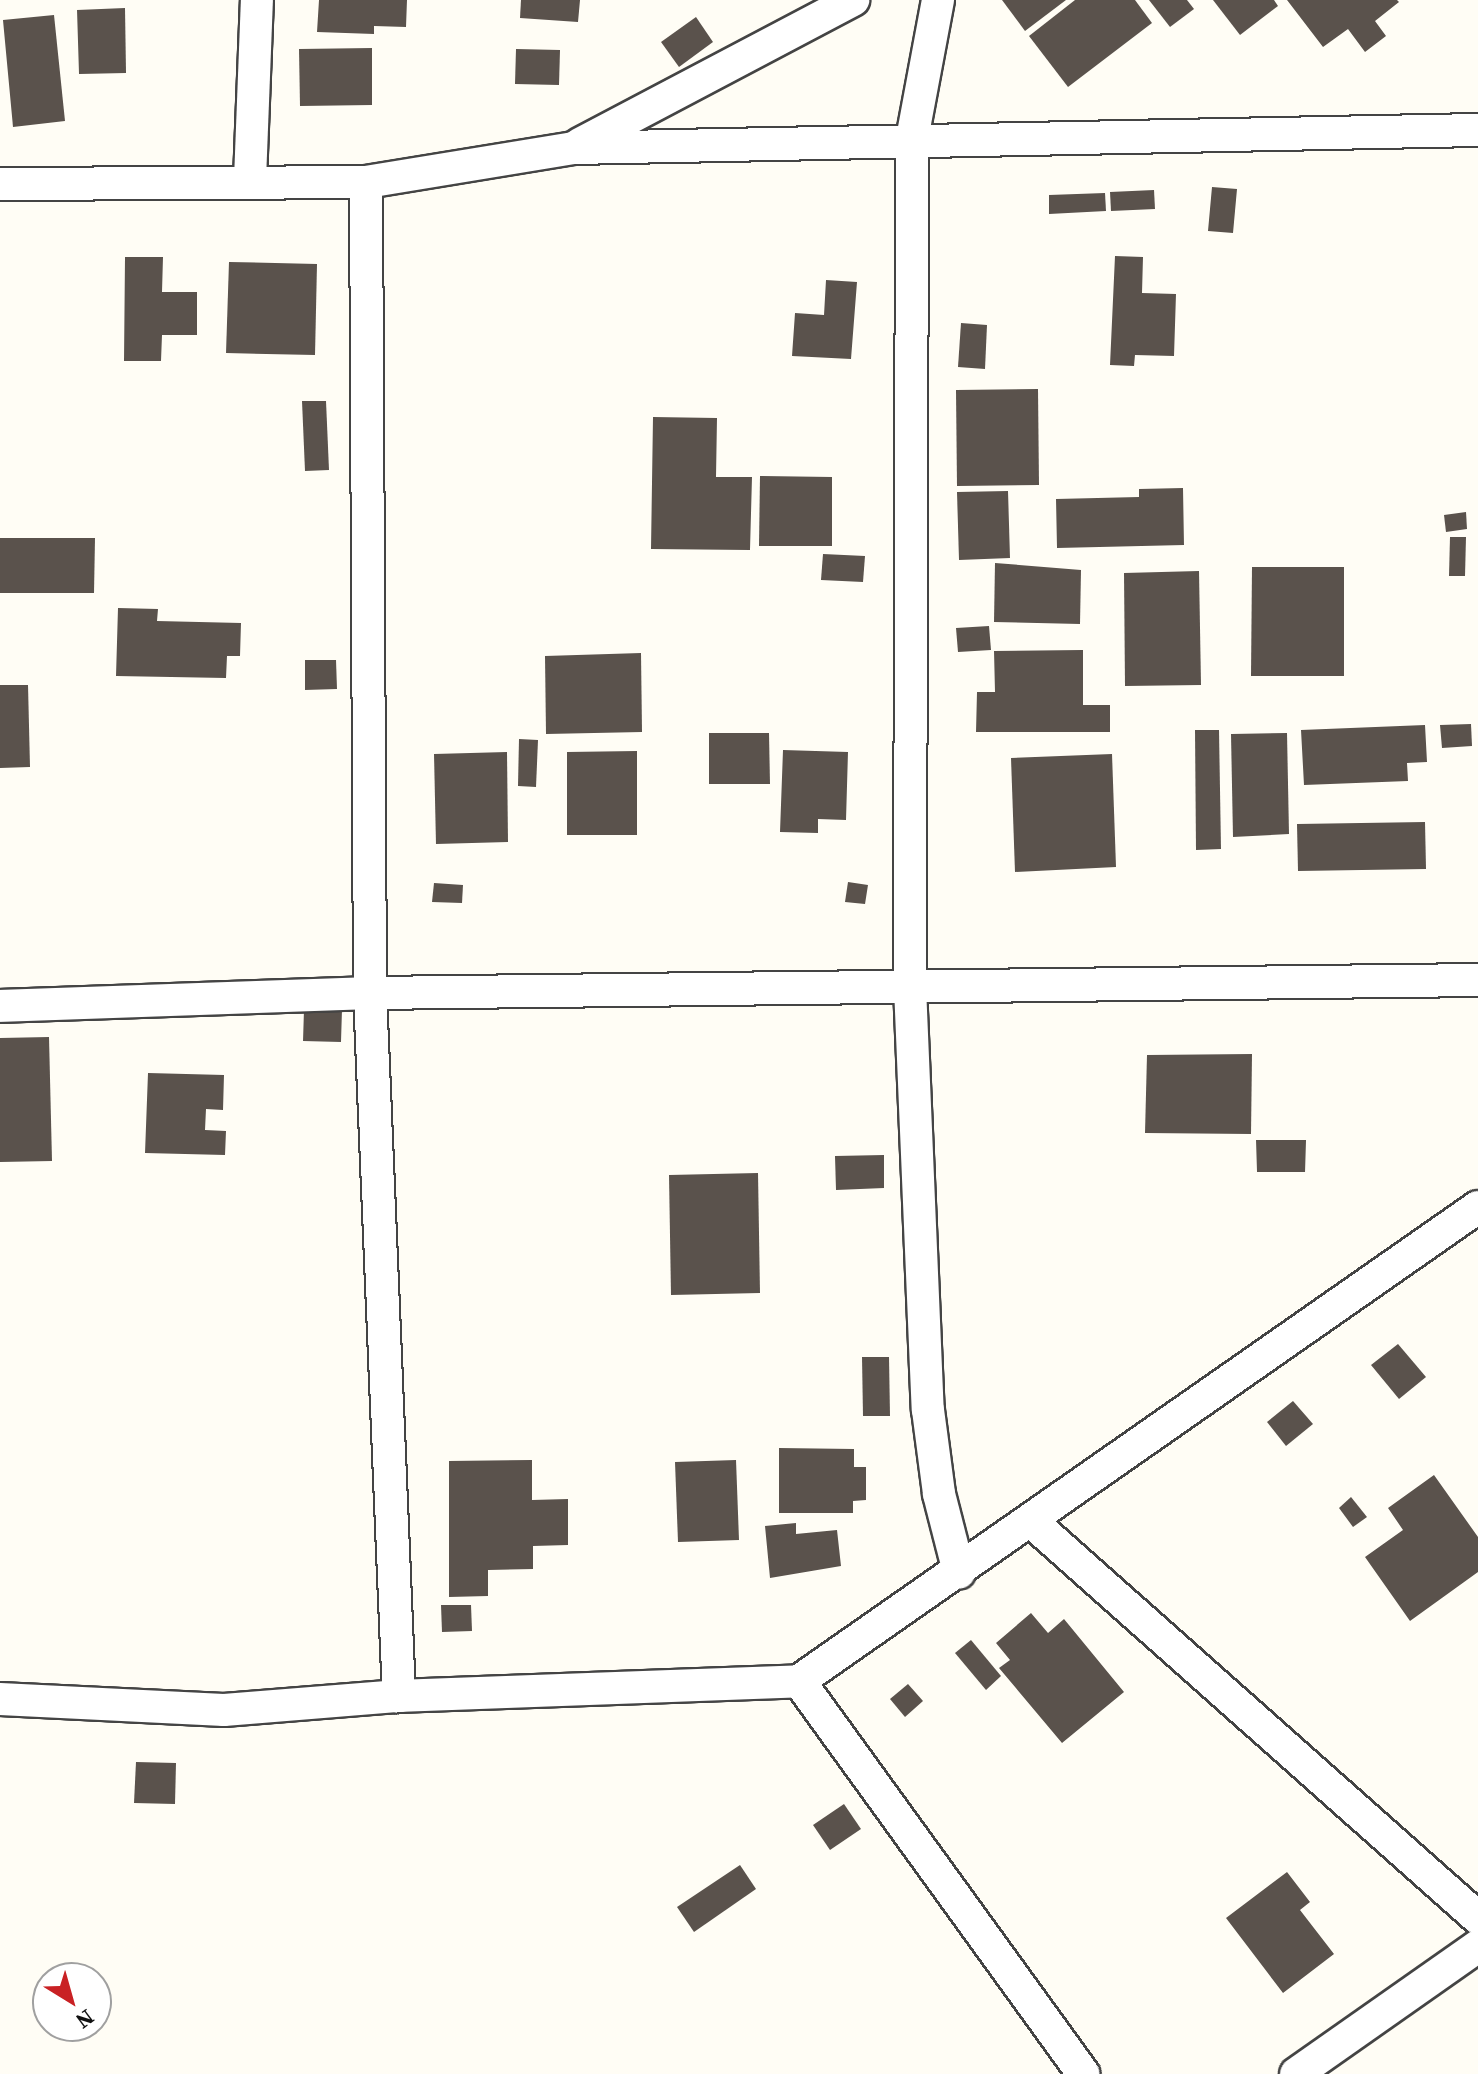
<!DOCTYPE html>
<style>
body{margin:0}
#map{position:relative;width:1478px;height:2074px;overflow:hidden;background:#fffdf5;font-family:"Source Serif 4",serif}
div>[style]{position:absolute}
.building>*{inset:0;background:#5a524c}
.roads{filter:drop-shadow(2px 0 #444) drop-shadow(-2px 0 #444) drop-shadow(0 2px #444) drop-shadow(0 -2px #444)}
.minor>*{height:32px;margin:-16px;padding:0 16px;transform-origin:16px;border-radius:16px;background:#fff}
span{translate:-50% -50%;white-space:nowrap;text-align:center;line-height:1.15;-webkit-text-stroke:8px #fff;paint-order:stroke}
.north{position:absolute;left:32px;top:1962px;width:80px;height:80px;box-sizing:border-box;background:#fff;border:2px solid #a0a0a0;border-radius:50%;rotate:143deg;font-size:22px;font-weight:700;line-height:32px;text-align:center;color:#111}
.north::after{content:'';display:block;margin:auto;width:28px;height:36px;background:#c92124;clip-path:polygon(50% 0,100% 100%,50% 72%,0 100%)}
</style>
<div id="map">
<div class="building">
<i style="clip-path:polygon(319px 0,407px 0,406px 27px,374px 26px,374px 34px,317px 32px)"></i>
<i style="clip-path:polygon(521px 0,580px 0,578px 22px,520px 18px)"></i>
<i style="clip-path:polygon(1002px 0,1066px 0,1025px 31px)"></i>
<i style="clip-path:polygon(1075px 0,1135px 0,1152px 23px,1068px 87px,1029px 36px)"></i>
<i style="clip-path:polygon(1149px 0,1187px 0,1194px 9px,1170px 27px)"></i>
<i style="clip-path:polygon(1213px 0,1274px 0,1278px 6px,1240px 35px)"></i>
<i style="clip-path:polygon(1287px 0,1397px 0,1399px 2px,1375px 21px,1386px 36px,1365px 52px,1348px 29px,1323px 47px)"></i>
<i style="clip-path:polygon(125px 8px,126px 73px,79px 74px,77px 10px)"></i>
<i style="clip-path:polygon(54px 15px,65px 121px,13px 127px,3px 20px)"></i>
<i style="clip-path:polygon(696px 17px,713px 42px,679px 67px,661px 42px)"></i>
<i style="clip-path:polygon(372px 48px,372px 105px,300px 106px,299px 49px)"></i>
<i style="clip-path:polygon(516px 49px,560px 50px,559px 85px,515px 84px)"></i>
<i style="clip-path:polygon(1212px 187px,1237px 189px,1233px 233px,1208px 231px)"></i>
<i style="clip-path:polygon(1154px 190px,1155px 209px,1111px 211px,1110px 192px)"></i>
<i style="clip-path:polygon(1105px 193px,1106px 211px,1049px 214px,1049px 195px)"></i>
<i style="clip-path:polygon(1115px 256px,1143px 257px,1142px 293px,1176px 294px,1174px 356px,1135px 355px,1134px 366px,1110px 365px)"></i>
<i style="clip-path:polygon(125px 257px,163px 257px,162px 292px,197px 292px,197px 335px,162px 335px,161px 361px,124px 361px)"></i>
<i style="clip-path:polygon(229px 262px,317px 264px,315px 355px,226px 353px)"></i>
<i style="clip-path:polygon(826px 280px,857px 282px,851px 359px,792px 356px,795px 313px,824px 315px)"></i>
<i style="clip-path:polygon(961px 323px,987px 325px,985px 369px,958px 367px)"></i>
<i style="clip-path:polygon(1038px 389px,1039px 485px,957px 486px,956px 390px)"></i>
<i style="clip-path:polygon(302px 401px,326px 401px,329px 470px,305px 471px)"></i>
<i style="clip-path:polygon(653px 417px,717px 418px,716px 477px,752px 477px,750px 550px,651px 549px)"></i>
<i style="clip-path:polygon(760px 476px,832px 477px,832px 546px,759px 546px)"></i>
<i style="clip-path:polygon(1183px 488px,1184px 545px,1057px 548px,1056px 499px,1139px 497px,1139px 489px)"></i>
<i style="clip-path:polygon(1008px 491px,1010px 558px,959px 560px,957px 492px)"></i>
<i style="clip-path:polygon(1466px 512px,1467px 529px,1446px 532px,1444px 515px)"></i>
<i style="clip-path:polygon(1450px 537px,1466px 537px,1465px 576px,1449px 576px)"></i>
<i style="clip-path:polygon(0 538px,95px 538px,94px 593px,0 593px)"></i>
<i style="clip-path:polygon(823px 554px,865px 556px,863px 582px,821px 580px)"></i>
<i style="clip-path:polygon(995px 563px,1081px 570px,1080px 624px,994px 622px)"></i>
<i style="clip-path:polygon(1252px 567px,1344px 567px,1344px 676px,1251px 676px)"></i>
<i style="clip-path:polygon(1199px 571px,1201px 685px,1125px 686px,1124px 573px)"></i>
<i style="clip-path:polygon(118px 608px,158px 609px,157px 621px,241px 623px,240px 656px,227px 656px,226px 678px,116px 676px)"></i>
<i style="clip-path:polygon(989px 626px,991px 650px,958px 652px,956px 628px)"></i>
<i style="clip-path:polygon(1083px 650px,1083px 705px,1110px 705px,1110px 732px,976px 732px,977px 692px,995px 692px,994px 651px)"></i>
<i style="clip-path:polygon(641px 653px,642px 732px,546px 734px,545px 656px)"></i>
<i style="clip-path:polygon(305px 660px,336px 660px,337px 689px,305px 690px)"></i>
<i style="clip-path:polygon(0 685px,28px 685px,30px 767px,0 768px)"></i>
<i style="clip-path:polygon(1471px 724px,1472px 746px,1442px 748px,1440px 725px)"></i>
<i style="clip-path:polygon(1425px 725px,1427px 762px,1407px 763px,1408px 781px,1304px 785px,1301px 730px)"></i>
<i style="clip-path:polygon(1195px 730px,1219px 730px,1221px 849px,1196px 850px)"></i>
<i style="clip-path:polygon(709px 733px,769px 733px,770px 784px,709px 784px)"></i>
<i style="clip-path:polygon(1287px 733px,1289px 834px,1233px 837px,1231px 734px)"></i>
<i style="clip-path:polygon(519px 739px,538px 740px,536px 787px,518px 786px)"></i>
<i style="clip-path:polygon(783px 750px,848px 752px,846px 820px,818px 819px,818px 833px,780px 832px)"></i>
<i style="clip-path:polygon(637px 751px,637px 835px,567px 835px,567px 752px)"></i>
<i style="clip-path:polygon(507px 752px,508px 842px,436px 844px,434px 754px)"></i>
<i style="clip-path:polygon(1112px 754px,1116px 867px,1015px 872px,1011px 758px)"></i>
<i style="clip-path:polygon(1425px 822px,1426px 869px,1298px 871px,1297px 824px)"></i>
<i style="clip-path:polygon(848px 882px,868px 885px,865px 904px,845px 902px)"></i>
<i style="clip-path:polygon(434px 883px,463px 885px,462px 903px,432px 902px)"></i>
<i style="clip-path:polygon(304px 1009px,342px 1009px,341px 1042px,303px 1041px)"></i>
<i style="clip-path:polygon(49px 1037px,52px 1161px,0 1162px,0 1038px)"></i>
<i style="clip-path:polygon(1252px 1054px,1251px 1134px,1145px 1133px,1147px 1055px)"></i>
<i style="clip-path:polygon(148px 1073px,224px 1075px,223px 1110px,206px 1109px,205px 1130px,226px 1131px,225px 1155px,145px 1153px)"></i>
<i style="clip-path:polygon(1256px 1140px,1306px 1140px,1305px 1172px,1257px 1172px)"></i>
<i style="clip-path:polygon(884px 1155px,884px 1188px,836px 1190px,835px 1156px)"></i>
<i style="clip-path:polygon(758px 1173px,760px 1293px,671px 1295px,669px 1175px)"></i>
<i style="clip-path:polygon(1398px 1344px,1426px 1377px,1399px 1399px,1371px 1365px)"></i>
<i style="clip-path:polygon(862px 1357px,889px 1357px,890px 1416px,863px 1416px)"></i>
<i style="clip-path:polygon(1293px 1401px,1313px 1424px,1286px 1446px,1267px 1422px)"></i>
<i style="clip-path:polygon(779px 1448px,854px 1449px,854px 1467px,866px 1467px,866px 1500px,853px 1501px,853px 1513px,779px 1513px)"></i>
<i style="clip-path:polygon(532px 1460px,532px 1500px,568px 1499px,568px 1545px,533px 1546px,533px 1569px,488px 1570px,488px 1596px,449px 1597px,449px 1461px)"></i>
<i style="clip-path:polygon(736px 1460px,739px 1540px,678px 1542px,675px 1462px)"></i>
<i style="clip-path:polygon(1434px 1475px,1478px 1537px,1478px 1572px,1410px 1621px,1365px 1557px,1403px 1530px,1388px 1508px)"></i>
<i style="clip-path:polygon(1351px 1497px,1367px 1517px,1353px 1527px,1339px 1508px)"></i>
<i style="clip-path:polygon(796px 1523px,796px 1534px,837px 1530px,841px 1566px,770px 1578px,765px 1526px)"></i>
<i style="clip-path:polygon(441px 1605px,471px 1605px,472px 1631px,442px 1632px)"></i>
<i style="clip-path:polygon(1031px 1613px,1048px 1633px,1064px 1619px,1124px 1692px,1062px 1743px,999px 1668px,1010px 1660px,996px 1643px)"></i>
<i style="clip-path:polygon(971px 1640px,1001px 1676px,986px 1690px,955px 1653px)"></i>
<i style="clip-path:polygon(908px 1684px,923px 1701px,905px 1717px,890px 1699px)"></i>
<i style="clip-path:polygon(136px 1762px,176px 1763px,175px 1804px,134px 1803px)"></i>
<i style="clip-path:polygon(844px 1804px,861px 1829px,830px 1850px,813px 1825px)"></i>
<i style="clip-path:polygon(740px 1865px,756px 1889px,694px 1932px,677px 1907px)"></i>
<i style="clip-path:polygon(1287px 1872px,1310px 1902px,1300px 1910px,1334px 1954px,1283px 1993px,1226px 1918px)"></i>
</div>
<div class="roads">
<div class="minor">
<i style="left:938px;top:0;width:141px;rotate:100.6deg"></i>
<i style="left:912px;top:139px;width:848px;rotate:90.14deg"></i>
<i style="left:910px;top:987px;width:423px;rotate:87.6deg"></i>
<i style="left:928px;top:1410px;width:85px;rotate:82.5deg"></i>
<i style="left:939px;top:1494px;width:81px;rotate:75.6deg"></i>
<i style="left:580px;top:144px;width:309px;rotate:-27.8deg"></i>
<i style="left:250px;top:180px;width:180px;rotate:-87.8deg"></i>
<i style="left:366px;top:182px;width:811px;rotate:89.72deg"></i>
<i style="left:370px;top:993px;width:704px;rotate:87.64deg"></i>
<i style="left:0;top:184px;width:366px;rotate:-0.3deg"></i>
<i style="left:366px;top:182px;width:210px;rotate:-9.3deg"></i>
<i style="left:573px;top:148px;width:905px;rotate:-1.14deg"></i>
<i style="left:0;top:1006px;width:370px;rotate:-2deg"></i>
<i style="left:370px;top:993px;width:1108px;rotate:-0.67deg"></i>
<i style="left:1032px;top:1522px;width:596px;rotate:41.6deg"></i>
<i style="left:799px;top:1681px;width:485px;rotate:54.1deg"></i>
<i style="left:0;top:1699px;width:224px;rotate:2.8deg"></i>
<i style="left:224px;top:1710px;width:176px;rotate:-4.6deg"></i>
<i style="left:399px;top:1696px;width:400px;rotate:-2.1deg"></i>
<i style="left:799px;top:1681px;width:828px;rotate:-34.92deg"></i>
<i style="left:1296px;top:2074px;width:223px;rotate:-35.1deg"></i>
</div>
</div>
<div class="north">N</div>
</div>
